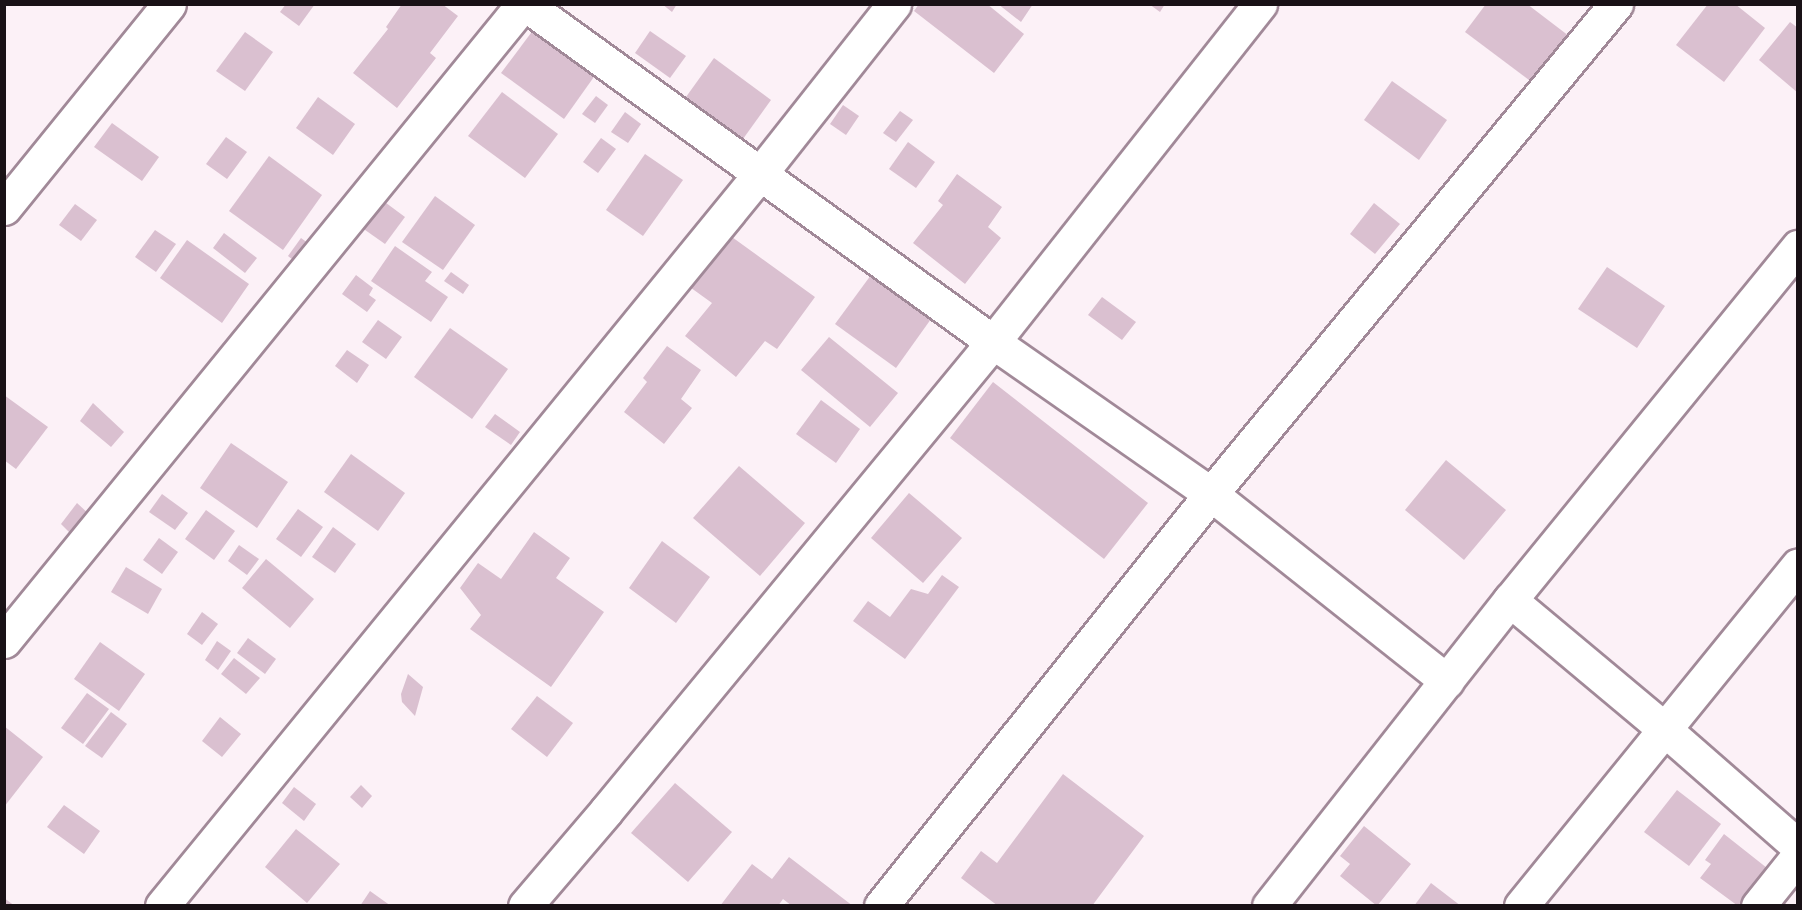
<!DOCTYPE html>
<style>
body{margin:0}
#map{position:relative;width:1802px;height:910px;overflow:hidden;background:#fcf1f7;font-family:Commissioner,sans-serif}
div>[style]{position:absolute}
.building>*{inset:0;background:#dac0d0}
.roads{filter:drop-shadow(2px 0 #a18998) drop-shadow(-2px 0 #a18998) drop-shadow(0 2px #a18998) drop-shadow(0 -2px #a18998)}
.minor>*{height:33px;margin:-16.5px;padding:0 16.5px;transform-origin:16.5px;border-radius:16.5px;background:#fff}
span{translate:-50% -50%;white-space:nowrap;text-align:center;line-height:1.15;-webkit-text-stroke:6px #fcf1f7;paint-order:stroke}
.frame{position:absolute;inset:0;border:6px solid #191116;pointer-events:none}
</style>
<div id="map">
<div class="building">
<i style="clip-path:polygon(286px 4px,315px 4px,299px 26px,280px 12px)"></i>
<i style="clip-path:polygon(402px 4px,442px 4px,458px 16px,430px 53px,436px 58px,397px 108px,353px 73px,388px 29px,386px 27px)"></i>
<i style="clip-path:polygon(662px 4px,677px 4px,672px 12px)"></i>
<i style="clip-path:polygon(919px 4px,987px 4px,1024px 34px,994px 73px,914px 11px)"></i>
<i style="clip-path:polygon(998px 4px,1033px 4px,1021px 22px)"></i>
<i style="clip-path:polygon(1149px 4px,1165px 4px,1160px 12px)"></i>
<i style="clip-path:polygon(1486px 4px,1527px 4px,1569px 36px,1533px 83px,1465px 32px)"></i>
<i style="clip-path:polygon(1708px 4px,1735px 4px,1765px 28px,1724px 82px,1676px 45px)"></i>
<i style="clip-path:polygon(1790px 22px,1798px 28px,1798px 93px,1759px 60px)"></i>
<i style="clip-path:polygon(534px 29px,596px 74px,564px 119px,501px 73px)"></i>
<i style="clip-path:polygon(650px 31px,686px 56px,670px 78px,635px 53px)"></i>
<i style="clip-path:polygon(245px 32px,273px 52px,245px 91px,216px 71px)"></i>
<i style="clip-path:polygon(714px 58px,771px 100px,743px 139px,686px 97px)"></i>
<i style="clip-path:polygon(1392px 81px,1447px 120px,1419px 160px,1364px 120px)"></i>
<i style="clip-path:polygon(502px 92px,558px 134px,525px 178px,468px 136px)"></i>
<i style="clip-path:polygon(596px 96px,608px 105px,595px 123px,582px 114px)"></i>
<i style="clip-path:polygon(318px 97px,355px 124px,333px 155px,296px 128px)"></i>
<i style="clip-path:polygon(843px 105px,859px 116px,846px 135px,830px 124px)"></i>
<i style="clip-path:polygon(900px 111px,913px 120px,896px 142px,883px 133px)"></i>
<i style="clip-path:polygon(625px 112px,641px 124px,628px 143px,611px 132px)"></i>
<i style="clip-path:polygon(112px 123px,159px 157px,142px 181px,94px 147px)"></i>
<i style="clip-path:polygon(226px 137px,247px 152px,227px 179px,206px 164px)"></i>
<i style="clip-path:polygon(601px 138px,616px 149px,598px 173px,583px 162px)"></i>
<i style="clip-path:polygon(908px 142px,935px 162px,916px 188px,889px 169px)"></i>
<i style="clip-path:polygon(645px 154px,683px 180px,643px 236px,606px 210px)"></i>
<i style="clip-path:polygon(269px 156px,322px 195px,283px 250px,229px 211px)"></i>
<i style="clip-path:polygon(957px 174px,1002px 207px,988px 227px,1001px 238px,965px 284px,913px 243px,943px 205px,938px 201px)"></i>
<i style="clip-path:polygon(435px 196px,475px 225px,443px 270px,402px 242px)"></i>
<i style="clip-path:polygon(378px 197px,405px 217px,385px 244px,358px 225px)"></i>
<i style="clip-path:polygon(1374px 203px,1400px 224px,1375px 254px,1350px 234px)"></i>
<i style="clip-path:polygon(75px 204px,97px 220px,81px 241px,59px 225px)"></i>
<i style="clip-path:polygon(155px 230px,176px 244px,156px 272px,135px 257px)"></i>
<i style="clip-path:polygon(725px 232px,815px 297px,777px 349px,765px 341px,736px 377px,685px 336px,712px 303px,687px 285px)"></i>
<i style="clip-path:polygon(224px 233px,257px 258px,245px 273px,213px 248px)"></i>
<i style="clip-path:polygon(301px 238px,316px 249px,302px 267px,288px 256px)"></i>
<i style="clip-path:polygon(187px 240px,249px 284px,222px 323px,160px 278px)"></i>
<i style="clip-path:polygon(395px 246px,432px 272px,425px 281px,448px 297px,431px 322px,371px 281px)"></i>
<i style="clip-path:polygon(1607px 267px,1665px 306px,1637px 348px,1578px 309px)"></i>
<i style="clip-path:polygon(451px 272px,469px 285px,463px 294px,444px 281px)"></i>
<i style="clip-path:polygon(356px 275px,373px 288px,369px 295px,376px 300px,367px 312px,342px 294px)"></i>
<i style="clip-path:polygon(871px 275px,931px 319px,896px 368px,835px 324px)"></i>
<i style="clip-path:polygon(1102px 297px,1136px 322px,1122px 340px,1088px 315px)"></i>
<i style="clip-path:polygon(378px 320px,402px 337px,386px 359px,362px 342px)"></i>
<i style="clip-path:polygon(450px 328px,508px 369px,472px 419px,414px 377px)"></i>
<i style="clip-path:polygon(829px 337px,898px 393px,870px 427px,801px 370px)"></i>
<i style="clip-path:polygon(667px 346px,701px 370px,681px 399px,692px 408px,664px 444px,624px 412px,647px 382px,643px 378px)"></i>
<i style="clip-path:polygon(347px 350px,369px 365px,357px 383px,335px 366px)"></i>
<i style="clip-path:polygon(993px 382px,1148px 503px,1104px 559px,950px 438px)"></i>
<i style="clip-path:polygon(4px 395px,48px 427px,16px 469px,4px 460px)"></i>
<i style="clip-path:polygon(821px 400px,860px 429px,836px 463px,796px 434px)"></i>
<i style="clip-path:polygon(93px 403px,124px 432px,111px 447px,80px 421px)"></i>
<i style="clip-path:polygon(495px 414px,520px 432px,511px 445px,485px 427px)"></i>
<i style="clip-path:polygon(231px 443px,288px 482px,257px 528px,200px 488px)"></i>
<i style="clip-path:polygon(351px 454px,405px 493px,378px 531px,324px 492px)"></i>
<i style="clip-path:polygon(1446px 460px,1506px 510px,1464px 560px,1405px 510px)"></i>
<i style="clip-path:polygon(739px 466px,805px 523px,760px 576px,693px 518px)"></i>
<i style="clip-path:polygon(909px 493px,962px 538px,923px 583px,871px 538px)"></i>
<i style="clip-path:polygon(162px 494px,188px 513px,175px 530px,149px 512px)"></i>
<i style="clip-path:polygon(77px 503px,90px 515px,73px 536px,61px 524px)"></i>
<i style="clip-path:polygon(298px 509px,323px 527px,301px 557px,276px 539px)"></i>
<i style="clip-path:polygon(206px 510px,235px 531px,214px 560px,185px 539px)"></i>
<i style="clip-path:polygon(333px 527px,356px 544px,335px 573px,312px 557px)"></i>
<i style="clip-path:polygon(534px 532px,570px 558px,556px 578px,604px 612px,551px 687px,470px 629px,481px 615px,460px 588px,478px 563px,501px 579px)"></i>
<i style="clip-path:polygon(159px 538px,178px 552px,162px 574px,143px 560px)"></i>
<i style="clip-path:polygon(662px 541px,710px 577px,676px 623px,629px 588px)"></i>
<i style="clip-path:polygon(239px 545px,259px 559px,247px 575px,228px 561px)"></i>
<i style="clip-path:polygon(266px 559px,314px 599px,290px 628px,242px 588px)"></i>
<i style="clip-path:polygon(126px 567px,162px 589px,148px 614px,111px 592px)"></i>
<i style="clip-path:polygon(942px 575px,959px 587px,905px 659px,853px 621px,868px 601px,890px 617px,911px 589px,928px 594px)"></i>
<i style="clip-path:polygon(202px 612px,218px 624px,202px 645px,187px 634px)"></i>
<i style="clip-path:polygon(248px 638px,276px 659px,265px 674px,237px 653px)"></i>
<i style="clip-path:polygon(217px 641px,231px 651px,218px 670px,205px 660px)"></i>
<i style="clip-path:polygon(100px 642px,145px 674px,119px 711px,74px 679px)"></i>
<i style="clip-path:polygon(234px 658px,260px 678px,246px 694px,221px 674px)"></i>
<i style="clip-path:polygon(408px 674px,423px 687px,415px 716px,402px 702px,401px 694px)"></i>
<i style="clip-path:polygon(87px 693px,109px 709px,83px 744px,61px 728px)"></i>
<i style="clip-path:polygon(537px 696px,573px 723px,547px 757px,511px 729px)"></i>
<i style="clip-path:polygon(111px 712px,127px 724px,102px 758px,85px 746px)"></i>
<i style="clip-path:polygon(220px 717px,241px 734px,222px 757px,202px 741px)"></i>
<i style="clip-path:polygon(4px 726px,43px 757px,4px 807px)"></i>
<i style="clip-path:polygon(1063px 774px,1144px 836px,1092px 906px,998px 906px,961px 878px,981px 851px,997px 863px)"></i>
<i style="clip-path:polygon(675px 783px,732px 832px,688px 882px,631px 833px)"></i>
<i style="clip-path:polygon(361px 785px,372px 796px,362px 808px,350px 797px)"></i>
<i style="clip-path:polygon(294px 787px,316px 804px,304px 821px,282px 803px)"></i>
<i style="clip-path:polygon(1677px 790px,1721px 824px,1689px 866px,1644px 832px)"></i>
<i style="clip-path:polygon(64px 805px,100px 831px,84px 854px,47px 827px)"></i>
<i style="clip-path:polygon(1364px 826px,1411px 864px,1377px 906px,1340px 876px,1350px 864px,1340px 856px)"></i>
<i style="clip-path:polygon(296px 829px,340px 864px,307px 903px,265px 867px)"></i>
<i style="clip-path:polygon(1724px 834px,1767px 868px,1738px 906px,1700px 878px,1711px 864px,1705px 860px)"></i>
<i style="clip-path:polygon(789px 857px,853px 906px,792px 906px,783px 899px,778px 906px,720px 906px,752px 864px,772px 879px)"></i>
<i style="clip-path:polygon(1431px 883px,1461px 906px,1414px 906px)"></i>
<i style="clip-path:polygon(370px 891px,391px 906px,360px 906px)"></i>
<i style="clip-path:polygon(4px 898px,15px 906px,4px 906px)"></i>
</div>
<div class="roads">
<div class="minor">
<i style="left:525px;top:4px;width:577px;rotate:35.84deg"></i>
<i style="left:993px;top:342px;width:266px;rotate:34.9deg"></i>
<i style="left:1211px;top:494px;width:301px;rotate:38.4deg"></i>
<i style="left:4px;top:208px;width:262px;rotate:-51deg"></i>
<i style="left:1510px;top:600px;width:199px;rotate:39.9deg"></i>
<i style="left:1663px;top:728px;width:179px;rotate:41.2deg"></i>
<i style="left:4px;top:641px;width:822px;rotate:-50.83deg"></i>
<i style="left:162px;top:906px;width:944px;rotate:-50.76deg"></i>
<i style="left:759px;top:175px;width:218px;rotate:-51.7deg"></i>
<i style="left:525px;top:906px;width:125px;rotate:-49.5deg"></i>
<i style="left:606px;top:811px;width:608px;rotate:-50.47deg"></i>
<i style="left:993px;top:342px;width:431px;rotate:-51.7deg"></i>
<i style="left:881px;top:906px;width:528px;rotate:-51.31deg"></i>
<i style="left:1211px;top:494px;width:636px;rotate:-50.43deg"></i>
<i style="left:1269px;top:906px;width:390px;rotate:-51.8deg"></i>
<i style="left:1510px;top:600px;width:456px;rotate:-50.8deg"></i>
<i style="left:1521px;top:906px;width:439px;rotate:-50.9deg"></i>
<i style="left:1758px;top:906px;width:64px;rotate:-51.3deg"></i>
</div>
</div>
<div class="frame"></div>
</div>
